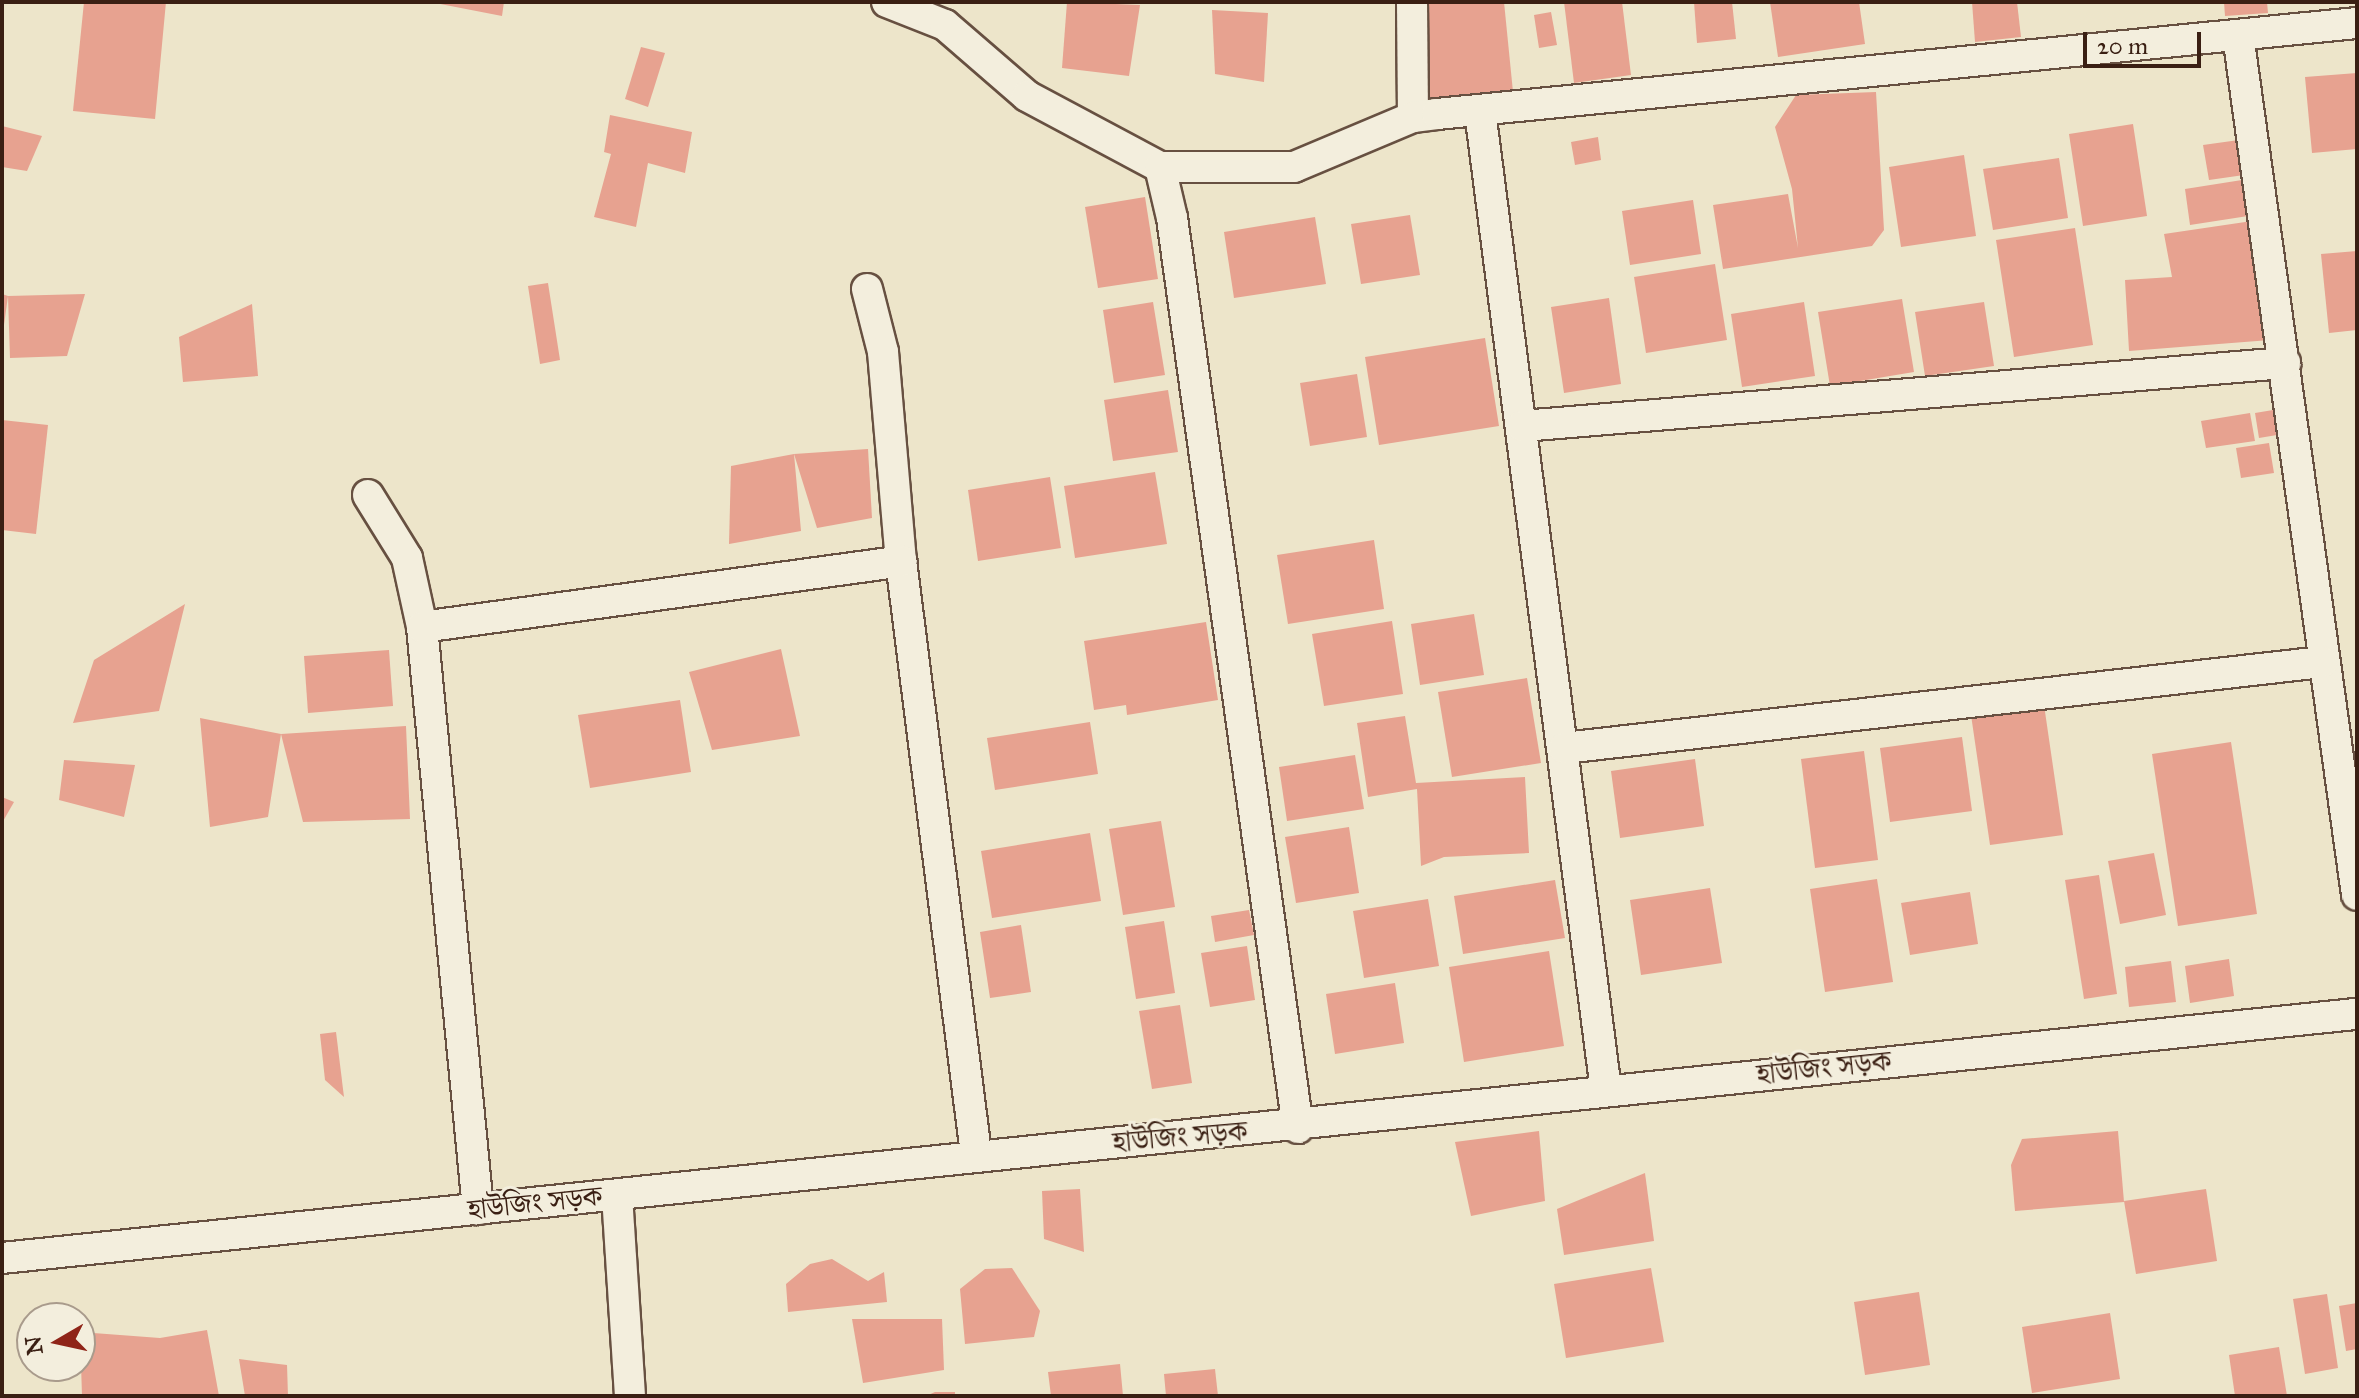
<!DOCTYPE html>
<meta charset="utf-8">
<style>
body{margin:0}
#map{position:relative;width:2359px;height:1398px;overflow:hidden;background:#ede5ca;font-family:"IM FELL Great Primer","Noto Serif Bengali",serif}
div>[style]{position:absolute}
.building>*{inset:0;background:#e7a290}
.roads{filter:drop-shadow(2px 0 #675041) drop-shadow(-2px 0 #675041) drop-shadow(0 2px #675041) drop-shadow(0 -2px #675041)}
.minor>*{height:30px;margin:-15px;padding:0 15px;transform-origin:15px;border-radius:15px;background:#f3eedd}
span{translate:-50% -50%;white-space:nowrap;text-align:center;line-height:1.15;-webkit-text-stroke:6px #f3eedd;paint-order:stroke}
.street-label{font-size:28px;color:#3a1f13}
.frame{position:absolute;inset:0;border:4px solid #3a1f13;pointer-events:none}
.north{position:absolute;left:16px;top:1302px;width:80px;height:80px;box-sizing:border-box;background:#f3eedd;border:2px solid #a99b8c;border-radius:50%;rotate:261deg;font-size:22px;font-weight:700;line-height:32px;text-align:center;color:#3a1f13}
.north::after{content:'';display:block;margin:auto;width:28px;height:36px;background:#8f2418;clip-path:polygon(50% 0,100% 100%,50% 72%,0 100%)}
.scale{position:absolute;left:2083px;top:32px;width:118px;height:36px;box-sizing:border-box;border:4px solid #3a1f13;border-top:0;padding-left:10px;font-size:24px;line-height:28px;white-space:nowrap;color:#3a1f13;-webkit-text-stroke:6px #f3eedd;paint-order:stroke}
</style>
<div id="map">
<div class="building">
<i style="clip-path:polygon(84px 2px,166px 2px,155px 119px,73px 111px)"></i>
<i style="clip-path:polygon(430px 2px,504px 2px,502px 16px)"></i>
<i style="clip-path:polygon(1067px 2px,1140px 5px,1129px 76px,1062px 68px)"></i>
<i style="clip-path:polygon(1418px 2px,1504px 2px,1513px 92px,1427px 100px)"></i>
<i style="clip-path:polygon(1564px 2px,1622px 2px,1631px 75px,1574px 83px)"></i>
<i style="clip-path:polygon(1694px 2px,1732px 2px,1736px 39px,1697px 43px)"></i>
<i style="clip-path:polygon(1770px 2px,1859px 2px,1865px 44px,1778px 57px)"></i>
<i style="clip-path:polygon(1972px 2px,2017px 2px,2021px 37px,1975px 42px)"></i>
<i style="clip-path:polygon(2224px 2px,2267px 2px,2268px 13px,2225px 16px)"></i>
<i style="clip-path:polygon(1212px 10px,1268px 13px,1264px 82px,1215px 74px)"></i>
<i style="clip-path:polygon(1551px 12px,1557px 45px,1539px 48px,1534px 15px)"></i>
<i style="clip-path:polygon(641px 47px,665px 53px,648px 107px,625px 99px)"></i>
<i style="clip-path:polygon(2357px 73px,2357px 149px,2312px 153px,2305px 77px)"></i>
<i style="clip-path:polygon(1876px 92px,1884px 230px,1872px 246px,1723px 269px,1713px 205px,1788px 194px,1798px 248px,1792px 189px,1775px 127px,1796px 95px)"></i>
<i style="clip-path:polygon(610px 115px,692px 132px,685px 173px,648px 163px,636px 227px,594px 217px,611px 154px,604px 152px)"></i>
<i style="clip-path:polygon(2133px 124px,2147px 216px,2083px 226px,2069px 134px)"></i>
<i style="clip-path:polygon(2px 126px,42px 136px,27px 171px,2px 167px)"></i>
<i style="clip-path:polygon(1598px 137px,1601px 160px,1575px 165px,1571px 142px)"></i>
<i style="clip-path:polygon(2246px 139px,2251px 174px,2209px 180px,2203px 145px)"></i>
<i style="clip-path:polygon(1964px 155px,1976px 236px,1901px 247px,1889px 167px)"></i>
<i style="clip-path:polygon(2059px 158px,2068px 218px,1993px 230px,1983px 169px)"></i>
<i style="clip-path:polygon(2242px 180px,2248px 216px,2190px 225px,2185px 189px)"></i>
<i style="clip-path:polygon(1145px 197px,1158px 279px,1098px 288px,1085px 207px)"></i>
<i style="clip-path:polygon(1693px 200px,1701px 254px,1630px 265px,1622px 211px)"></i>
<i style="clip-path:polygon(1410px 215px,1420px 275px,1361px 284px,1351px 224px)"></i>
<i style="clip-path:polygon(1315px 217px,1326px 284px,1234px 298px,1224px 232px)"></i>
<i style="clip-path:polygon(2252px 221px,2270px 340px,2129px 351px,2125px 280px,2172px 277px,2164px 234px)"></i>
<i style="clip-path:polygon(2075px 228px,2093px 345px,2014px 357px,1996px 240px)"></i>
<i style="clip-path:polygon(2357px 251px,2357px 330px,2329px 333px,2321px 254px)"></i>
<i style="clip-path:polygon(1715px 264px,1727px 340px,1646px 353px,1634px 277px)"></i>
<i style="clip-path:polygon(548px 283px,560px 360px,540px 364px,528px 286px)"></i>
<i style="clip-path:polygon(2px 294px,8px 296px,4px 325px,2px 325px)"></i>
<i style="clip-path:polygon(85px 294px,67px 356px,10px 358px,8px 296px)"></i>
<i style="clip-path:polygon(1609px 298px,1621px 384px,1564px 393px,1551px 307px)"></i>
<i style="clip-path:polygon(1902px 299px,1914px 372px,1830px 386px,1818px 312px)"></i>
<i style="clip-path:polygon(1153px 302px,1165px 375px,1114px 383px,1103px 310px)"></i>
<i style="clip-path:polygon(1804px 302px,1815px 376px,1742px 387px,1731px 314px)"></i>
<i style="clip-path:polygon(1984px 302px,1994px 366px,1925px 376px,1915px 312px)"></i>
<i style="clip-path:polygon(252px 304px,258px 376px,183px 382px,179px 337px)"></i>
<i style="clip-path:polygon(1485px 338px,1499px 426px,1379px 445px,1365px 357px)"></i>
<i style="clip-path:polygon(1357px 374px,1367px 437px,1310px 446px,1300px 383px)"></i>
<i style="clip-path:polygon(1168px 390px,1178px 452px,1113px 461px,1104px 400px)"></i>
<i style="clip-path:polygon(2273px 410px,2277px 435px,2259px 438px,2255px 413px)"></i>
<i style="clip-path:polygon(2250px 413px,2255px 441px,2206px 448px,2201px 421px)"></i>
<i style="clip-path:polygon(2px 420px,48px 425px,36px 534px,2px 530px)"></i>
<i style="clip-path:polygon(2269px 443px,2274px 473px,2241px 478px,2236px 448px)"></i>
<i style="clip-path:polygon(868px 449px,872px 518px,817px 528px,794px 454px)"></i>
<i style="clip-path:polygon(794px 454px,801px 531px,729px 544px,731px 466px)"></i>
<i style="clip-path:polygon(1155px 472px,1167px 544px,1075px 558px,1064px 486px)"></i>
<i style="clip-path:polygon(1050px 477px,1061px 548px,978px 561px,968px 490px)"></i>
<i style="clip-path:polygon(1374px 540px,1384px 609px,1288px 624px,1277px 555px)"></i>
<i style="clip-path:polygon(185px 604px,159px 711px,73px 723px,94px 660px)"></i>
<i style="clip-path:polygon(1474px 614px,1484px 675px,1420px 685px,1411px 624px)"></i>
<i style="clip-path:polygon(1392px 621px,1403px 694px,1324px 706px,1312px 634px)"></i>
<i style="clip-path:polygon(1206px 622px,1218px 700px,1127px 715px,1126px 705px,1094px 710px,1084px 641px)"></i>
<i style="clip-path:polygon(781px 649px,800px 736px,712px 750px,689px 672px)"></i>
<i style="clip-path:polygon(389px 650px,393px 706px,308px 713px,304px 656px)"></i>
<i style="clip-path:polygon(1527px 678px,1541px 763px,1452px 777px,1438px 692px)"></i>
<i style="clip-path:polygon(2043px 698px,2063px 835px,1990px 845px,1970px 708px)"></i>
<i style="clip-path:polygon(680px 700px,691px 772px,590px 788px,578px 715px)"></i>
<i style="clip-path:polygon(1405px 716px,1416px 783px,1525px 777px,1529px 853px,1444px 857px,1421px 866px,1417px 789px,1368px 797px,1357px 723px)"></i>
<i style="clip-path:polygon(200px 718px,281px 734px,406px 726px,410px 819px,303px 822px,281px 734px,268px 817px,210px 827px)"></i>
<i style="clip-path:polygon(1090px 722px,1098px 774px,995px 790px,987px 738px)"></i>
<i style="clip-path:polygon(1962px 737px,1972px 811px,1890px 822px,1880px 748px)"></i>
<i style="clip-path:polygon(2231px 742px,2257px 914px,2178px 926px,2152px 754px)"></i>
<i style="clip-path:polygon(1864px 751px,1878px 860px,1815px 868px,1801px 759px)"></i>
<i style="clip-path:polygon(1355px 755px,1364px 809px,1287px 821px,1279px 767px)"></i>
<i style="clip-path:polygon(1695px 759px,1704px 826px,1620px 838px,1611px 771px)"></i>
<i style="clip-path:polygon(64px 760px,135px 765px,124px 817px,59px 800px)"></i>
<i style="clip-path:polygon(2px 797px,14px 802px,2px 823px)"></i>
<i style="clip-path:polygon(1161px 821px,1175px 907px,1123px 915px,1109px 829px)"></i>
<i style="clip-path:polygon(1349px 827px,1359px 893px,1296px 903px,1285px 837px)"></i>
<i style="clip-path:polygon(1090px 833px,1101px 901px,992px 918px,981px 851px)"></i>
<i style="clip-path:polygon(2154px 853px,2166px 915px,2120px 924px,2108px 861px)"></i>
<i style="clip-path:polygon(2099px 875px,2117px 994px,2084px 999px,2065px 880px)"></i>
<i style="clip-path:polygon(1877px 879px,1893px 982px,1825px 992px,1810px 889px)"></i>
<i style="clip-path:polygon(1555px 880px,1565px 938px,1463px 954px,1454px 896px)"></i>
<i style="clip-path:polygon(1710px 888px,1722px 963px,1641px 975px,1630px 900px)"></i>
<i style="clip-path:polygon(1970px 892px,1978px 944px,1910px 955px,1901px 903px)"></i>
<i style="clip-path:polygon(1428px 899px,1439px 966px,1364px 978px,1353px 911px)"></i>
<i style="clip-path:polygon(1249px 910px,1254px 935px,1215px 942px,1211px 916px)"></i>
<i style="clip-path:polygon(1164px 921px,1175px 993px,1136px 999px,1125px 927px)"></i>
<i style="clip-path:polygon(1021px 925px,1031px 992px,990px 998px,980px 932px)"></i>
<i style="clip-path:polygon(1247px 946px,1255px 1000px,1210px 1007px,1201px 953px)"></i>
<i style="clip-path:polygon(1549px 951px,1564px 1046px,1464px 1062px,1449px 967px)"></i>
<i style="clip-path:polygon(2229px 959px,2234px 996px,2190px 1003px,2185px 966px)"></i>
<i style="clip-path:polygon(2171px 961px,2176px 1002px,2129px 1007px,2125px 967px)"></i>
<i style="clip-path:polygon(1395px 983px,1404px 1043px,1335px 1054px,1326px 994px)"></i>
<i style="clip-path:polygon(1180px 1005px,1192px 1083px,1152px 1089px,1139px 1011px)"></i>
<i style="clip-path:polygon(336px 1032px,344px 1097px,325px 1080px,320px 1034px)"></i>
<i style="clip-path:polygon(1539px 1131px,1545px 1201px,1471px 1216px,1455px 1142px)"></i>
<i style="clip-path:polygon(2118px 1131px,2124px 1202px,2015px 1211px,2011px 1165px,2022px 1139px)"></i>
<i style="clip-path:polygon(1645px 1173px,1654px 1241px,1564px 1255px,1557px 1209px)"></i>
<i style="clip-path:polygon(1080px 1189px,1084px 1252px,1044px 1239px,1042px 1191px)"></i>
<i style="clip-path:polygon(2206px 1189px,2217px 1261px,2136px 1274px,2124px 1201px)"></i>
<i style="clip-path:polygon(832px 1259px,868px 1281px,884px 1272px,887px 1302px,788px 1312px,786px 1284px,810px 1264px)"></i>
<i style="clip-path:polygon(1012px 1268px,1040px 1311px,1034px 1337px,965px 1344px,960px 1289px,985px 1269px)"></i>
<i style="clip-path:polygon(1651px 1268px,1664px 1342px,1566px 1358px,1554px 1284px)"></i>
<i style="clip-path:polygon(1919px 1292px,1930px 1365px,1865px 1375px,1854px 1302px)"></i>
<i style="clip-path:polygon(2327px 1294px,2338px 1368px,2305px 1374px,2293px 1299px)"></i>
<i style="clip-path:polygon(2357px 1303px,2357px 1349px,2346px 1351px,2339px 1306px)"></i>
<i style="clip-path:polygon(2110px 1313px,2120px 1379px,2032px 1393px,2022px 1327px)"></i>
<i style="clip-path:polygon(852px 1319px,942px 1319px,944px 1370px,863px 1383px)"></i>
<i style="clip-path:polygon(207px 1330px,219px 1396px,82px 1396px,80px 1332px,160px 1338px)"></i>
<i style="clip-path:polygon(2279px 1347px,2287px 1396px,2235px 1396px,2229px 1355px)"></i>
<i style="clip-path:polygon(239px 1359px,287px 1365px,288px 1396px,245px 1396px)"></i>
<i style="clip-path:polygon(1120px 1364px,1123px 1396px,1051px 1396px,1048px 1372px)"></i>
<i style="clip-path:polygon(1215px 1369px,1218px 1396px,1166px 1396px,1164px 1374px)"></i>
<i style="clip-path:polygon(935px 1392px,955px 1392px,955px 1396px,926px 1396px)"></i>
</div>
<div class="roads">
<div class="minor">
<i style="left:887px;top:2px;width:62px;rotate:21.6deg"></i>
<i style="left:945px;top:25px;width:108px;rotate:40.9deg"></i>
<i style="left:1027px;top:96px;width:151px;rotate:28.1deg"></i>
<i style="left:1412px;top:2px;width:115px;rotate:89.5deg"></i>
<i style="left:2238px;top:35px;width:868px;rotate:82.12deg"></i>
<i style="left:1480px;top:111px;width:987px;rotate:82.67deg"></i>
<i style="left:867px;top:289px;width:65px;rotate:75.7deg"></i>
<i style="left:883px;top:352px;width:210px;rotate:85.1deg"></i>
<i style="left:901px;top:561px;width:598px;rotate:82.79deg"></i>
<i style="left:1522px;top:426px;width:766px;rotate:-4.72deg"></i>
<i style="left:368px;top:495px;width:74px;rotate:58.2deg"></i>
<i style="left:407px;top:558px;width:71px;rotate:77.7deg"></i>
<i style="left:422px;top:627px;width:585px;rotate:84.5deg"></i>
<i style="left:422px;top:627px;width:484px;rotate:-7.8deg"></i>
<i style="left:1564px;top:748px;width:763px;rotate:-6.47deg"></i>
<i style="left:1298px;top:1128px;width:919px;rotate:-97.88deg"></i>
<i style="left:1172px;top:218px;width:52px;rotate:-103.2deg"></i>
<i style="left:1160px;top:167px;width:134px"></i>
<i style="left:1294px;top:167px;width:129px;rotate:-22.8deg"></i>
<i style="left:1413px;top:117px;width:24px;rotate:-7deg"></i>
<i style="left:1437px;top:114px;width:924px;rotate:-5.65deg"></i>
<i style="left:617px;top:1195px;width:201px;rotate:86.3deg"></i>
<i style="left:2px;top:1258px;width:2368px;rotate:-5.92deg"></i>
</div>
</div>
<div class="street-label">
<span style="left:1824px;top:1068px;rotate:-6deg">হাউজিং সড়ক</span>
<span style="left:1180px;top:1137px;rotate:-5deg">হাউজিং সড়ক</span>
<span style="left:535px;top:1203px;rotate:-6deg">হাউজিং সড়ক</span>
</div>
<div class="frame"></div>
<div class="north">N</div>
<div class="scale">20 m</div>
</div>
